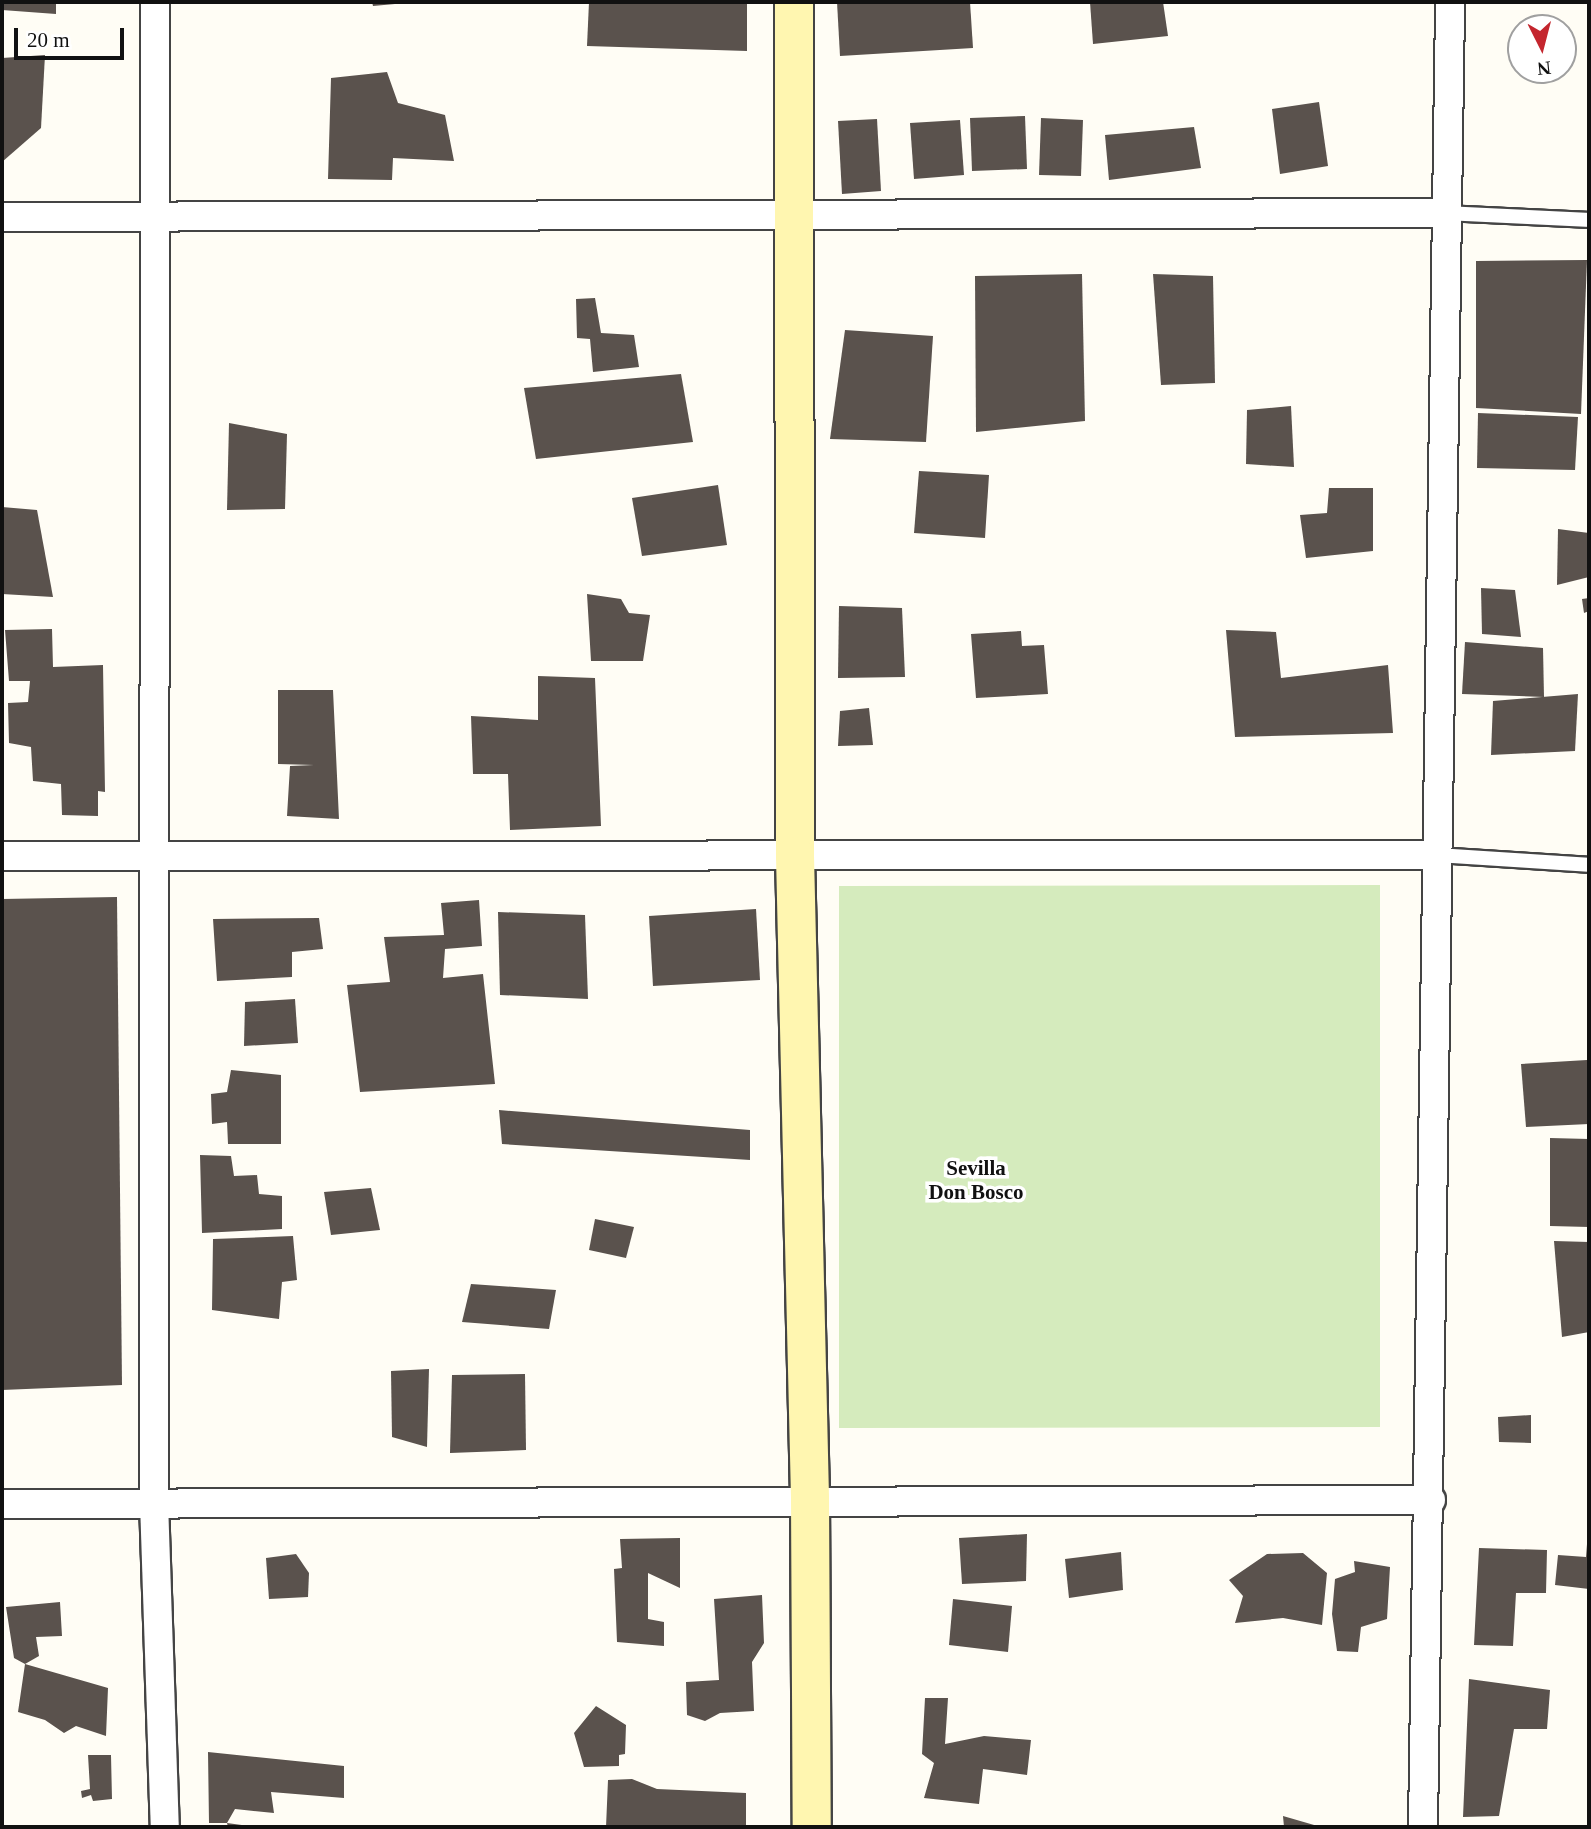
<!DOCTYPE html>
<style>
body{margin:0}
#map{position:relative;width:1591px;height:1829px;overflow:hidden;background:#fffdf5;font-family:Georgia,serif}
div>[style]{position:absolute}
.green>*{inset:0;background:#d5ebbd}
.building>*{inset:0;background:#5a524d}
.roads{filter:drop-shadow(2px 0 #444) drop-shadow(-2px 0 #444) drop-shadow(0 2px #444) drop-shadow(0 -2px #444)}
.lane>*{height:14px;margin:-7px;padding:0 7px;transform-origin:7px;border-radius:7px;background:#fff}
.street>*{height:28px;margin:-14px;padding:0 14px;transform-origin:14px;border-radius:14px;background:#fff}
.secondary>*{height:38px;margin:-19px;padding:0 19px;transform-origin:19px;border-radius:19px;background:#fff6b0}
span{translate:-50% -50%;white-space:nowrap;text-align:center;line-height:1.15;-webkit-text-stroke:7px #fff;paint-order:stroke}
.quarter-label{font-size:21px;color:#111;font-weight:700}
.frame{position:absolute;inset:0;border:4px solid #111;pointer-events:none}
.north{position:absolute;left:1507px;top:14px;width:70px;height:70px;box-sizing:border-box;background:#fff;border:2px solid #a0a0a0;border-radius:50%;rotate:174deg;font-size:19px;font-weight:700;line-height:28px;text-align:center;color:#111}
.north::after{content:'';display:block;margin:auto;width:24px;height:32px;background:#c4262e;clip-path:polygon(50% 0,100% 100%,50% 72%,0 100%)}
.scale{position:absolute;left:14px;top:28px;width:110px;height:32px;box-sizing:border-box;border:4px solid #111;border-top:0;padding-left:9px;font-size:21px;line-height:24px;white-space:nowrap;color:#111;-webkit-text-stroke:5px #fff;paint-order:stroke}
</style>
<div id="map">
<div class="green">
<i style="clip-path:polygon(1380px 885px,1380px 1427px,839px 1428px,839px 886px)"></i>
</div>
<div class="building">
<i style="clip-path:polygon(2px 2px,56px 2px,56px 14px,2px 10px)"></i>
<i style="clip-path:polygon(372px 2px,395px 2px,395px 4px,373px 6px)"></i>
<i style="clip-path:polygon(589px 2px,747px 2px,747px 51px,587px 46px)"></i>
<i style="clip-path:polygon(837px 2px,970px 2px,973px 48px,840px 56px)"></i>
<i style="clip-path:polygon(1090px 2px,1163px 2px,1168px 36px,1093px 44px)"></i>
<i style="clip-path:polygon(45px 55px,41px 128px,2px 162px,2px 58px)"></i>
<i style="clip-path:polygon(387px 72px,398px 103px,445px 115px,454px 161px,393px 158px,392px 180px,328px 179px,331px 78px)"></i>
<i style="clip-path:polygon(1319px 102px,1328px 166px,1280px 174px,1272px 109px)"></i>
<i style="clip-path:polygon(1025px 116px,1027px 169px,972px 171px,970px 118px)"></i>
<i style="clip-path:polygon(1041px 118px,1083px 120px,1081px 176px,1039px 175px)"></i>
<i style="clip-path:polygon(877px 119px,881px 191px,842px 194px,838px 121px)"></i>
<i style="clip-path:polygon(960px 120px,964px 175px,914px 179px,910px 123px)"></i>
<i style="clip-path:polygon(1194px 127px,1201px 168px,1109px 180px,1105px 135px)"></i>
<i style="clip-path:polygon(1587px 260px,1581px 414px,1476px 408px,1476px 261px)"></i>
<i style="clip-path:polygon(1082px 274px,1085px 421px,976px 432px,975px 276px)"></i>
<i style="clip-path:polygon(1153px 274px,1213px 276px,1215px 383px,1161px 385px)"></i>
<i style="clip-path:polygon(595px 298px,601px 333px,634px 335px,639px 367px,593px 372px,590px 339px,577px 338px,576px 299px)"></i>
<i style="clip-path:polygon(845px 330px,933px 336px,926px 442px,830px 439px)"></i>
<i style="clip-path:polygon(681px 374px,693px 442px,536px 459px,524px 388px)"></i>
<i style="clip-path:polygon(1291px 406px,1294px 467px,1246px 464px,1247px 410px)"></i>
<i style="clip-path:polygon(1478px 413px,1578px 417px,1575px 470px,1477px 468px)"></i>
<i style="clip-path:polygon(229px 423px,287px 434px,285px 509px,227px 510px)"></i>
<i style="clip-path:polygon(919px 471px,989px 475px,985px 538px,914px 533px)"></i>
<i style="clip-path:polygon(718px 485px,727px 545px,642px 556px,632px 498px)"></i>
<i style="clip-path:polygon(1329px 488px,1373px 488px,1373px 551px,1306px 558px,1300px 515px,1327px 513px)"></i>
<i style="clip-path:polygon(2px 507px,37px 510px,53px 597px,2px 594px)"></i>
<i style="clip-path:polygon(1558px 529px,1589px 533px,1589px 577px,1557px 585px)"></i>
<i style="clip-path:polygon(1481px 588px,1515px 590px,1521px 637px,1482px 634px)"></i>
<i style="clip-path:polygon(587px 594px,621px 599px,629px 613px,650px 615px,643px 661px,591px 661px)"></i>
<i style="clip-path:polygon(1589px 598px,1589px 611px,1584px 613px,1582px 599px)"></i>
<i style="clip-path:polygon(839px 606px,902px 608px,905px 677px,838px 678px)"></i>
<i style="clip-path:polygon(52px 629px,53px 667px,103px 665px,105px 792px,98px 791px,98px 816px,62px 815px,61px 784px,33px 781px,31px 747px,9px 743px,8px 703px,28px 702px,30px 681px,9px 681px,5px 630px)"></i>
<i style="clip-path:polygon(1226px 630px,1276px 632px,1281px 678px,1388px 665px,1393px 733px,1235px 737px)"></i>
<i style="clip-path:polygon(1021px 631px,1022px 646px,1044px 645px,1048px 694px,976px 698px,971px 634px)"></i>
<i style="clip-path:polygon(1465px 642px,1543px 648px,1544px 697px,1462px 694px)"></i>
<i style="clip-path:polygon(538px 676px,595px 678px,601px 826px,510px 830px,508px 774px,473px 774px,471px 716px,538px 720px)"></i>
<i style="clip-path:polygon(278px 690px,333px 690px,339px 819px,287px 816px,290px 766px,314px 765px,278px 764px)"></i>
<i style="clip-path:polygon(1578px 694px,1575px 751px,1491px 755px,1493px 701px)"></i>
<i style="clip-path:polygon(869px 708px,873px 745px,838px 746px,840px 711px)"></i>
<i style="clip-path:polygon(117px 897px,122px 1385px,2px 1390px,2px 899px)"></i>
<i style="clip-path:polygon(479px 900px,482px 946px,445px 949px,443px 978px,483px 974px,495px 1084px,360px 1092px,347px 985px,390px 982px,384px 937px,444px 935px,441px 903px)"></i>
<i style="clip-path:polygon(756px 909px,760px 980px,653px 986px,649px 916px)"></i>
<i style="clip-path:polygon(498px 912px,585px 915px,588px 999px,500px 995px)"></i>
<i style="clip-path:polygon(319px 918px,323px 949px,292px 952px,292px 977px,217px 981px,213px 919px)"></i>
<i style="clip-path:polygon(295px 999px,298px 1043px,244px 1046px,245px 1002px)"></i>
<i style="clip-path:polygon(1587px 1060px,1589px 1124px,1526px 1127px,1521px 1064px)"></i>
<i style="clip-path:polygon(231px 1070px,281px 1075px,281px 1144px,228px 1144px,227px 1122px,212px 1124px,211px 1094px,227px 1092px)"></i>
<i style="clip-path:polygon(499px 1110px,750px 1130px,750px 1160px,502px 1144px)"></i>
<i style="clip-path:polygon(1550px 1138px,1589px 1139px,1589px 1227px,1550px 1226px)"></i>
<i style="clip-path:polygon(200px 1155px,231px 1156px,234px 1176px,257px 1175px,259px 1194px,282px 1196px,282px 1229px,202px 1233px)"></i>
<i style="clip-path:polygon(371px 1188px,380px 1230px,331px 1235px,324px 1192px)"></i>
<i style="clip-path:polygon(595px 1219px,634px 1227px,626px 1258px,589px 1250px)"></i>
<i style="clip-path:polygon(293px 1236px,297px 1280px,282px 1282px,279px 1319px,212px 1310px,213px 1239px)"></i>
<i style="clip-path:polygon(1554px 1241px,1589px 1242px,1589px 1332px,1562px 1337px)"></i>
<i style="clip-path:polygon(471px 1284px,556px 1290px,549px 1329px,462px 1322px)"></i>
<i style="clip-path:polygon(429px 1369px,427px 1447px,392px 1437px,391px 1371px)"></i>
<i style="clip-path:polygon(525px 1374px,526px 1450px,450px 1453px,452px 1375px)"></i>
<i style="clip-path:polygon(1531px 1415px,1531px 1443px,1499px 1442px,1498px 1417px)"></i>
<i style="clip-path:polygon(1027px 1534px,1026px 1581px,962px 1584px,959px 1538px)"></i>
<i style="clip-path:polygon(680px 1538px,680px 1588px,648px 1573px,648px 1619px,664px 1622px,664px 1646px,617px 1642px,614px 1569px,622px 1568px,620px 1539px)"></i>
<i style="clip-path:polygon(1587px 1544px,1589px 1589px,1555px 1585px,1558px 1555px,1586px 1557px)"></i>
<i style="clip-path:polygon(1479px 1548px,1547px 1550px,1546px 1593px,1516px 1593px,1513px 1646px,1474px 1645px)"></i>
<i style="clip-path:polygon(1121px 1552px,1123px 1590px,1069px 1598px,1065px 1559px)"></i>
<i style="clip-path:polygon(1303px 1553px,1327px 1573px,1322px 1625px,1283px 1618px,1235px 1623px,1243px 1596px,1229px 1580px,1267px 1554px)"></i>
<i style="clip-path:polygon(296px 1554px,309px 1573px,308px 1597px,269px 1599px,266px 1558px)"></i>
<i style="clip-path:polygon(1354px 1561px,1390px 1567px,1387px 1619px,1361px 1627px,1358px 1652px,1337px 1651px,1332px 1614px,1335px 1579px,1355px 1572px)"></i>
<i style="clip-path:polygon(762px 1595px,764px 1643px,752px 1662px,754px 1711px,720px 1713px,705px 1721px,687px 1715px,686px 1682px,719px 1680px,714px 1599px)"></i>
<i style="clip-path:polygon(953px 1599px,1012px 1606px,1008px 1652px,949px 1645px)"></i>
<i style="clip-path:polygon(60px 1602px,62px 1636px,36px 1637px,39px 1656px,25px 1664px,108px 1688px,106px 1736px,76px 1726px,64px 1733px,45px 1720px,18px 1712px,25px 1664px,14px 1658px,6px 1607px)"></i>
<i style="clip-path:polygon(1469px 1679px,1550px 1690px,1547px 1729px,1514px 1729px,1499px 1816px,1463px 1817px)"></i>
<i style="clip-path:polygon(925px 1698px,948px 1698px,945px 1744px,984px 1736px,1031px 1740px,1027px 1775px,983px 1769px,979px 1804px,924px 1798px,934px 1763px,922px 1754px)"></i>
<i style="clip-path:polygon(596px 1706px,626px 1725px,625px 1754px,619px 1755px,619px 1766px,584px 1767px,574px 1733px)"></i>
<i style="clip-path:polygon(208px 1752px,344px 1766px,344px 1798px,271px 1792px,274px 1813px,235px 1809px,227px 1823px,209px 1823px)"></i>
<i style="clip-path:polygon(88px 1755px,111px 1755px,112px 1799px,93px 1801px,91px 1795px,82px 1798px,81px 1791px,90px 1789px)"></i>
<i style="clip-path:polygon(632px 1779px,657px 1789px,746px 1793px,746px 1827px,606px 1827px,608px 1780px)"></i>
<i style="clip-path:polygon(1283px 1816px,1321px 1827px,1284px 1827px)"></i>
<i style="clip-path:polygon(227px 1823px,249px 1826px,249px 1827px,228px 1827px)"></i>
</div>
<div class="roads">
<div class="lane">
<i style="left:1446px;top:213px;width:143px;rotate:2.8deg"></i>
<i style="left:1436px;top:855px;width:153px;rotate:3.7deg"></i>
</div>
<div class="street">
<i style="left:155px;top:2px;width:1500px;rotate:90.04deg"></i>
<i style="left:154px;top:1502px;width:325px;rotate:88.1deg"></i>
<i style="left:2px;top:217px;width:1444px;rotate:-0.16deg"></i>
<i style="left:2px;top:856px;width:1434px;rotate:-0.04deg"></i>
<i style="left:2px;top:1504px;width:1429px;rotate:-0.16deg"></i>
<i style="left:1423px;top:1827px;width:1825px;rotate:-89.15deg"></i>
</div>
<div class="secondary">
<i style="left:794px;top:2px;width:854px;rotate:89.93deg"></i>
<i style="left:795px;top:856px;width:643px;rotate:88.66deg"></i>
<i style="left:810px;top:1499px;width:328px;rotate:89.7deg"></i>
</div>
</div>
<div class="quarter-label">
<span style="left:976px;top:1180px">Sevilla<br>Don Bosco</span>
</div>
<div class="frame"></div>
<div class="north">N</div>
<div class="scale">20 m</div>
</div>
